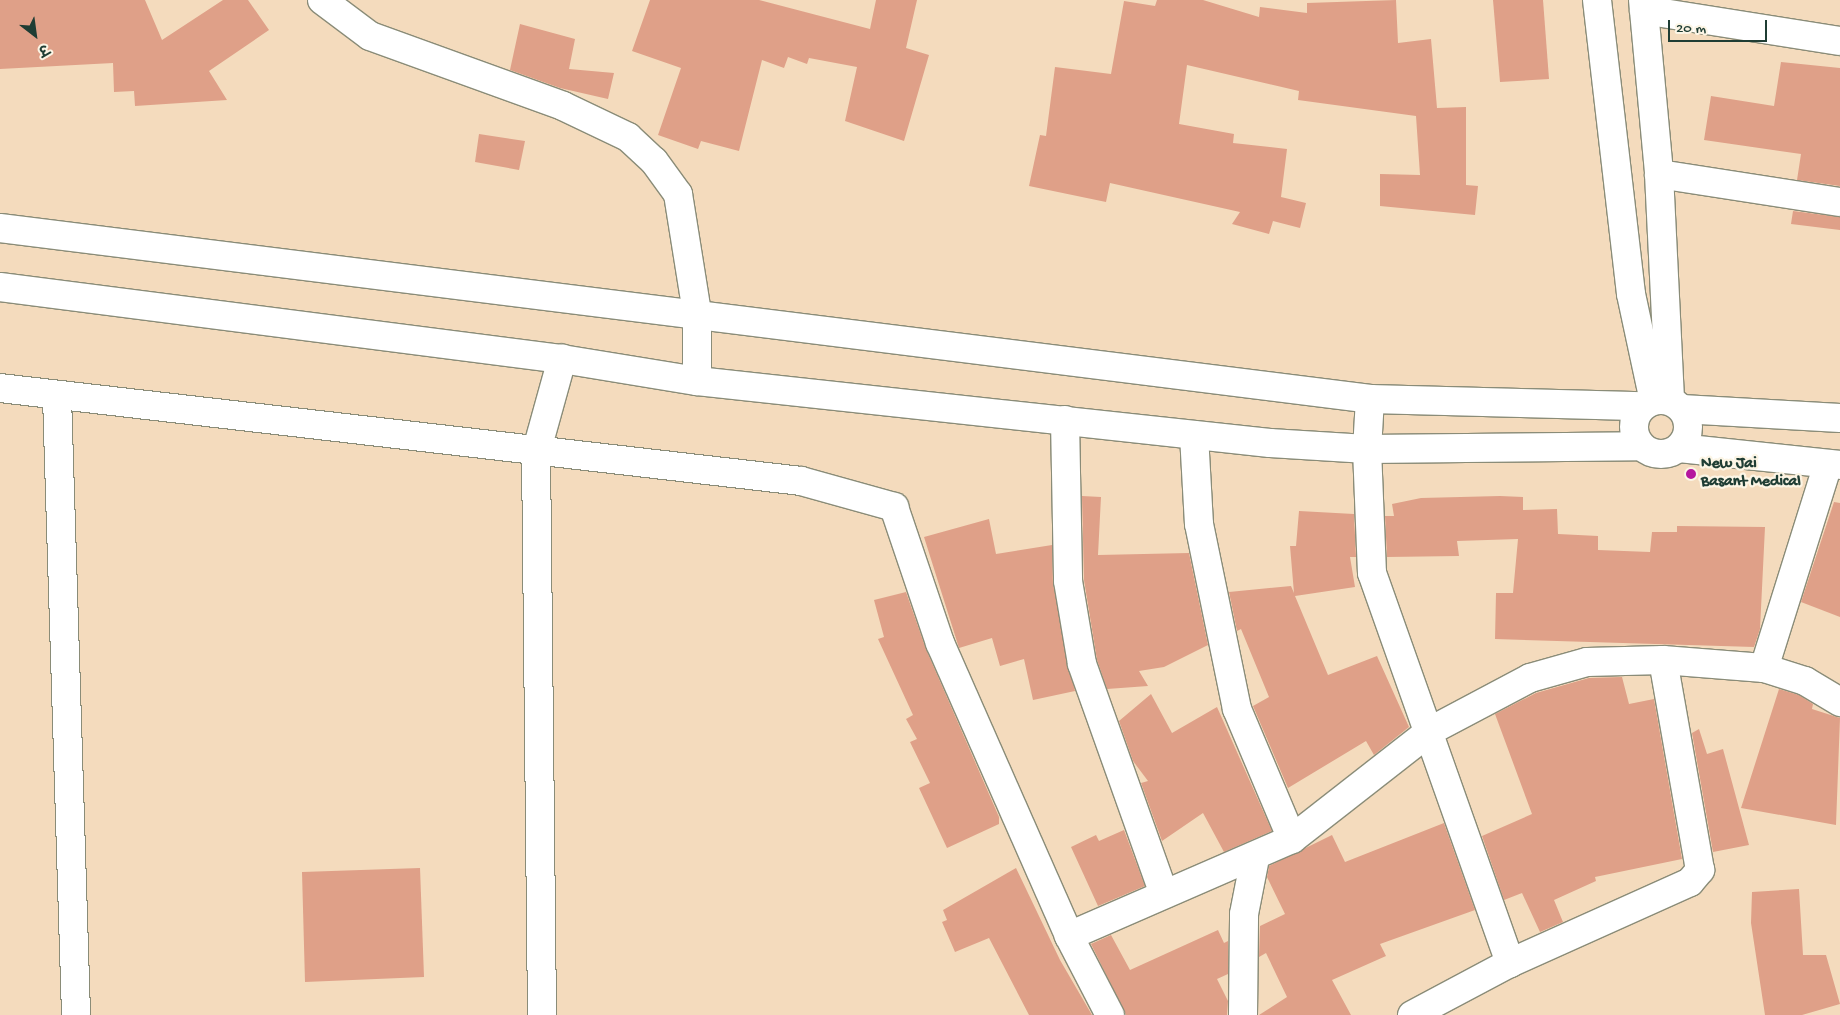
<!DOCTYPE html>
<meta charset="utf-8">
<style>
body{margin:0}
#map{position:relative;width:1840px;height:1015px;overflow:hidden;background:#f4dbbd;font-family:"Gochi Hand","Playpen Sans Deva",sans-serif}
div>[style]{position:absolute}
.building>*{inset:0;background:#dfa088}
.roads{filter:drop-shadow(1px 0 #8a8c78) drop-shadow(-1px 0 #8a8c78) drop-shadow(0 1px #8a8c78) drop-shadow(0 -1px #8a8c78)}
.street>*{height:28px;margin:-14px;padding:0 14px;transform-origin:14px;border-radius:14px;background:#fff}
.secondary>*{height:28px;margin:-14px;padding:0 14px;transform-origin:14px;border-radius:14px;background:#fff}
.secondary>.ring{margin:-14px;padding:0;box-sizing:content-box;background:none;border:28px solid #fff;border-radius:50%}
.dots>*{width:14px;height:14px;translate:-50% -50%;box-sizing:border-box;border:2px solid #fcf5e5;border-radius:50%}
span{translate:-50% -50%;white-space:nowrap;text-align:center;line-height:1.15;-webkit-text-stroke:4.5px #fcf5e5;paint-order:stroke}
.poi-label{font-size:16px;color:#1f3d34;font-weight:700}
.left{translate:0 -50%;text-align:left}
.north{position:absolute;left:10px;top:10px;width:50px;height:50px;-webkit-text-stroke:4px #fcf5e5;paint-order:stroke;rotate:150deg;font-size:14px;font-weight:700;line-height:20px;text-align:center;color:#1f3d34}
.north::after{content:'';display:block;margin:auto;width:18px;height:22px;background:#1f3d34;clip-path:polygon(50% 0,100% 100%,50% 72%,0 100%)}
.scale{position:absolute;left:1668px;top:20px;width:99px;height:22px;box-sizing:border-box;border:2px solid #1f3d34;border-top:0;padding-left:6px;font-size:15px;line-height:18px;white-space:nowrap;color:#1f3d34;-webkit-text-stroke:4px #fcf5e5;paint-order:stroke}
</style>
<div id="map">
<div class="building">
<i style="clip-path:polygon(0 0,145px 0,162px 40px,223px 0,248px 0,269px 30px,209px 71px,227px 100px,135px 106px,134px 91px,114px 92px,113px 63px,0 69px)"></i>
<i style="clip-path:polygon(650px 0,759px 0,870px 29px,876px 0,917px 0,906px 48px,929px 55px,904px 141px,845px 121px,857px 67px,809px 58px,807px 64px,788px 57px,784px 68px,762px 60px,739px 151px,701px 141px,698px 149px,658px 135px,681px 68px,632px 51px)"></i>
<i style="clip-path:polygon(1157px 0,1203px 0,1259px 17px,1260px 7px,1307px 13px,1307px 3px,1396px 0,1398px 43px,1431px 39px,1437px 108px,1466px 107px,1466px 185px,1478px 186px,1475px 215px,1380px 206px,1380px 174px,1420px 175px,1416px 116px,1298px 100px,1299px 91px,1187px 65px,1179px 124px,1234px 134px,1233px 143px,1287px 149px,1281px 197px,1306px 203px,1300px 228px,1273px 221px,1269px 234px,1232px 224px,1240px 212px,1110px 183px,1106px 202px,1029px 186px,1040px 135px,1046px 136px,1055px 67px,1111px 74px,1124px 1px,1155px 6px)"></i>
<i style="clip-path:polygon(1493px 0,1543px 0,1549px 79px,1500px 82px)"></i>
<i style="clip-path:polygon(520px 24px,575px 39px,569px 69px,614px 73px,608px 99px,560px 88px,510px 70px)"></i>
<i style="clip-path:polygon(1781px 62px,1840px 68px,1840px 186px,1797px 180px,1801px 154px,1704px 140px,1711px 96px,1774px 106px)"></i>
<i style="clip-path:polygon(479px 134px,525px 141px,519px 170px,475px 162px)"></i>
<i style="clip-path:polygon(1793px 211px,1840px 217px,1840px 230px,1791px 224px)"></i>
<i style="clip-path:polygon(1082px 496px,1101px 497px,1098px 555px,1189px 553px,1208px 645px,1164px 667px,1139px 671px,1148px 686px,1107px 689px,1097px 660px,1084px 580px)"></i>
<i style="clip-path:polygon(1500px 496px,1523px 497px,1523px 510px,1557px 509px,1558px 534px,1598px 536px,1598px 550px,1650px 552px,1652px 532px,1677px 532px,1677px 526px,1765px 527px,1760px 629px,1754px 647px,1495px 639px,1496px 593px,1513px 593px,1518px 539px,1457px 541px,1459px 556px,1387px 557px,1385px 516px,1394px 516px,1392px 504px,1421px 498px)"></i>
<i style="clip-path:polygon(1834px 502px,1840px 503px,1840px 617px,1801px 602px)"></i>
<i style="clip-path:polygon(1299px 511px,1354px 514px,1356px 557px,1350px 557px,1355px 587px,1295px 596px,1328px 675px,1377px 656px,1409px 727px,1374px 755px,1366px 741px,1288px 788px,1253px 706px,1269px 697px,1241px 629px,1237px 631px,1229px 592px,1291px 586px,1294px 593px,1290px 546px,1296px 546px)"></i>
<i style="clip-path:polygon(989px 519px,996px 554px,1052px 545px,1053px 584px,1075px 691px,1033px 700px,1024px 659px,1000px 666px,992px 638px,959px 648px,924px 537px)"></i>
<i style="clip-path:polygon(906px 592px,926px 649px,999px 817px,999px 824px,947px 848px,919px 788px,930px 783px,910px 742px,917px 739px,906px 719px,913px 715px,878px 639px,884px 637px,874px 600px)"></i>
<i style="clip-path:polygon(1622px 677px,1629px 704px,1654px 699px,1682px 859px,1595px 877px,1596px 881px,1554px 900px,1563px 922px,1540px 932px,1522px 893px,1504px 900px,1482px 836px,1532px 814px,1495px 714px,1536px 693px,1589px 678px)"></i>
<i style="clip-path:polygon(1779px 689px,1799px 695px,1813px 704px,1812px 709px,1840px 718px,1836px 825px,1741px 808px)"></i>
<i style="clip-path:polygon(1151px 694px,1172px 733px,1217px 707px,1272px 831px,1224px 852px,1203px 813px,1162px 841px,1141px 783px,1148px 781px,1133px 761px,1119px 721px)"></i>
<i style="clip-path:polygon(1699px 729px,1707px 754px,1723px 749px,1749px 845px,1713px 852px,1692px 733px)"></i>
<i style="clip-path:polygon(1444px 823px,1475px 910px,1380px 944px,1386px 956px,1332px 980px,1351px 1015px,1259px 1015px,1287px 997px,1266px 953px,1259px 957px,1260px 926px,1285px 914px,1267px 877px,1269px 866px,1332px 835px,1345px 862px)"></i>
<i style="clip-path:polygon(1124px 830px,1145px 886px,1098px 906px,1071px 847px,1096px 835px,1099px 841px)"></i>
<i style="clip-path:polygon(420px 868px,424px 977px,305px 982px,302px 872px)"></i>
<i style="clip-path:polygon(1016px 868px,1060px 960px,1092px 1015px,1029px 1015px,989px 938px,955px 952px,942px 922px,947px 920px,943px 910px)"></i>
<i style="clip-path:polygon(1799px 889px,1803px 955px,1826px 955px,1840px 1004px,1802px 1015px,1765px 1015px,1751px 923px,1752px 892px)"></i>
<i style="clip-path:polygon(1218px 930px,1224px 943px,1228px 941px,1228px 974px,1217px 979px,1228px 1001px,1227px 1015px,1126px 1015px,1091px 944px,1111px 935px,1130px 970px)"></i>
</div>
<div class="roads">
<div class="street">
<i style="left:322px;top:0;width:60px;rotate:36.9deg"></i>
<i style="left:370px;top:36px;width:205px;rotate:19.9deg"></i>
<i style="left:563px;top:106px;width:72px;rotate:25.5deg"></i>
<i style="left:628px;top:137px;width:35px;rotate:43deg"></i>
<i style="left:654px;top:161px;width:41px;rotate:54deg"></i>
<i style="left:678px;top:194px;width:120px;rotate:80.9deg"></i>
<i style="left:697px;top:312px;width:69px;rotate:90deg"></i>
<i style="left:1644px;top:10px;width:198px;rotate:9deg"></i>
<i style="left:1659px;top:174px;width:183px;rotate:8.8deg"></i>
<i style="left:0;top:388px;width:806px;rotate:6.62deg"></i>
<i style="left:801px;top:481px;width:97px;rotate:15.6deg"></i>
<i style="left:894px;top:507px;width:144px;rotate:71.3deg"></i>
<i style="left:940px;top:643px;width:320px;rotate:66.2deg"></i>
<i style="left:1069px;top:936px;width:89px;rotate:62.6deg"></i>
<i style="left:57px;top:396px;width:619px;rotate:88.24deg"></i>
<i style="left:1370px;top:399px;width:50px;rotate:93.4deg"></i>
<i style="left:1367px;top:449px;width:124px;rotate:87.7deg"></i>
<i style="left:1372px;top:573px;width:414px;rotate:70.5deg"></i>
<i style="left:1065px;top:420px;width:161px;rotate:88.9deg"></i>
<i style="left:1068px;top:581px;width:84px;rotate:80.4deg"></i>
<i style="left:1082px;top:664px;width:244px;rotate:70.4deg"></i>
<i style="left:1194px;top:435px;width:89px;rotate:86.8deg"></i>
<i style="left:1199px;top:524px;width:189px;rotate:78.4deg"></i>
<i style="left:1237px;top:709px;width:141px;rotate:67.1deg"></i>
<i style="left:1828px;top:464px;width:214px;rotate:107.4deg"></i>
<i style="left:1764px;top:668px;width:43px;rotate:17.6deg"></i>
<i style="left:1805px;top:681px;width:41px;rotate:31deg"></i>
<i style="left:1069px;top:936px;width:243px;rotate:-23.5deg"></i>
<i style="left:1292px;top:839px;width:175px;rotate:-38deg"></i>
<i style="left:1430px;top:731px;width:113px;rotate:-27.9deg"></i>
<i style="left:1530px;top:678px;width:59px;rotate:-15.7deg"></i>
<i style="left:1587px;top:662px;width:76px;rotate:-1.5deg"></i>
<i style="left:1663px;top:660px;width:101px;rotate:4.5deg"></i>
<i style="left:542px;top:1015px;width:562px;rotate:-90.61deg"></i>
<i style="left:536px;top:453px;width:98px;rotate:-74.5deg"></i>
<i style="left:1243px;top:1015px;width:101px;rotate:-89.4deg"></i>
<i style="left:1244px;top:914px;width:57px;rotate:-78.9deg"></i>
<i style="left:1412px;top:1015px;width:111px;rotate:-28deg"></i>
<i style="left:1510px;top:963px;width:197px;rotate:-24.2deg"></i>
<i style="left:1690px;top:882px;width:16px;rotate:-50deg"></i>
<i style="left:1700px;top:870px;width:213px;rotate:-100deg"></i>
</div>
<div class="secondary">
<i style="left:1597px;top:0;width:296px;rotate:83.4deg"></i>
<i style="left:1631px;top:294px;width:109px;rotate:77.9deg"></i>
<i style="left:1643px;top:0;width:175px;rotate:84.7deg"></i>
<i style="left:1659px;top:174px;width:227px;rotate:87.2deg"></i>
<i style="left:0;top:228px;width:1381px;rotate:7.11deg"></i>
<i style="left:1370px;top:399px;width:273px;rotate:1.5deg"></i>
<i style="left:0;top:287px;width:567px;rotate:7.3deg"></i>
<i style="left:562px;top:359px;width:137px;rotate:9.3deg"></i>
<i style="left:697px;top:381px;width:576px;rotate:6.18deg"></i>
<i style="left:1270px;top:443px;width:97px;rotate:3.5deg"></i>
<i style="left:1367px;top:449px;width:273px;rotate:-0.6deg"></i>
<i class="ring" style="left:1634px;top:400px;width:26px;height:26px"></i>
<i style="left:1682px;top:409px;width:158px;rotate:3.3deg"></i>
<i style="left:1679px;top:448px;width:162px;rotate:6deg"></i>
</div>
</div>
<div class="dots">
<i style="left:1691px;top:474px;background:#b5179e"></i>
</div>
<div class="poi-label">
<span class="left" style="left:1701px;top:474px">New Jai<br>Basant Medical</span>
</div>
<div class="north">उ</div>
<div class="scale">20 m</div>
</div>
